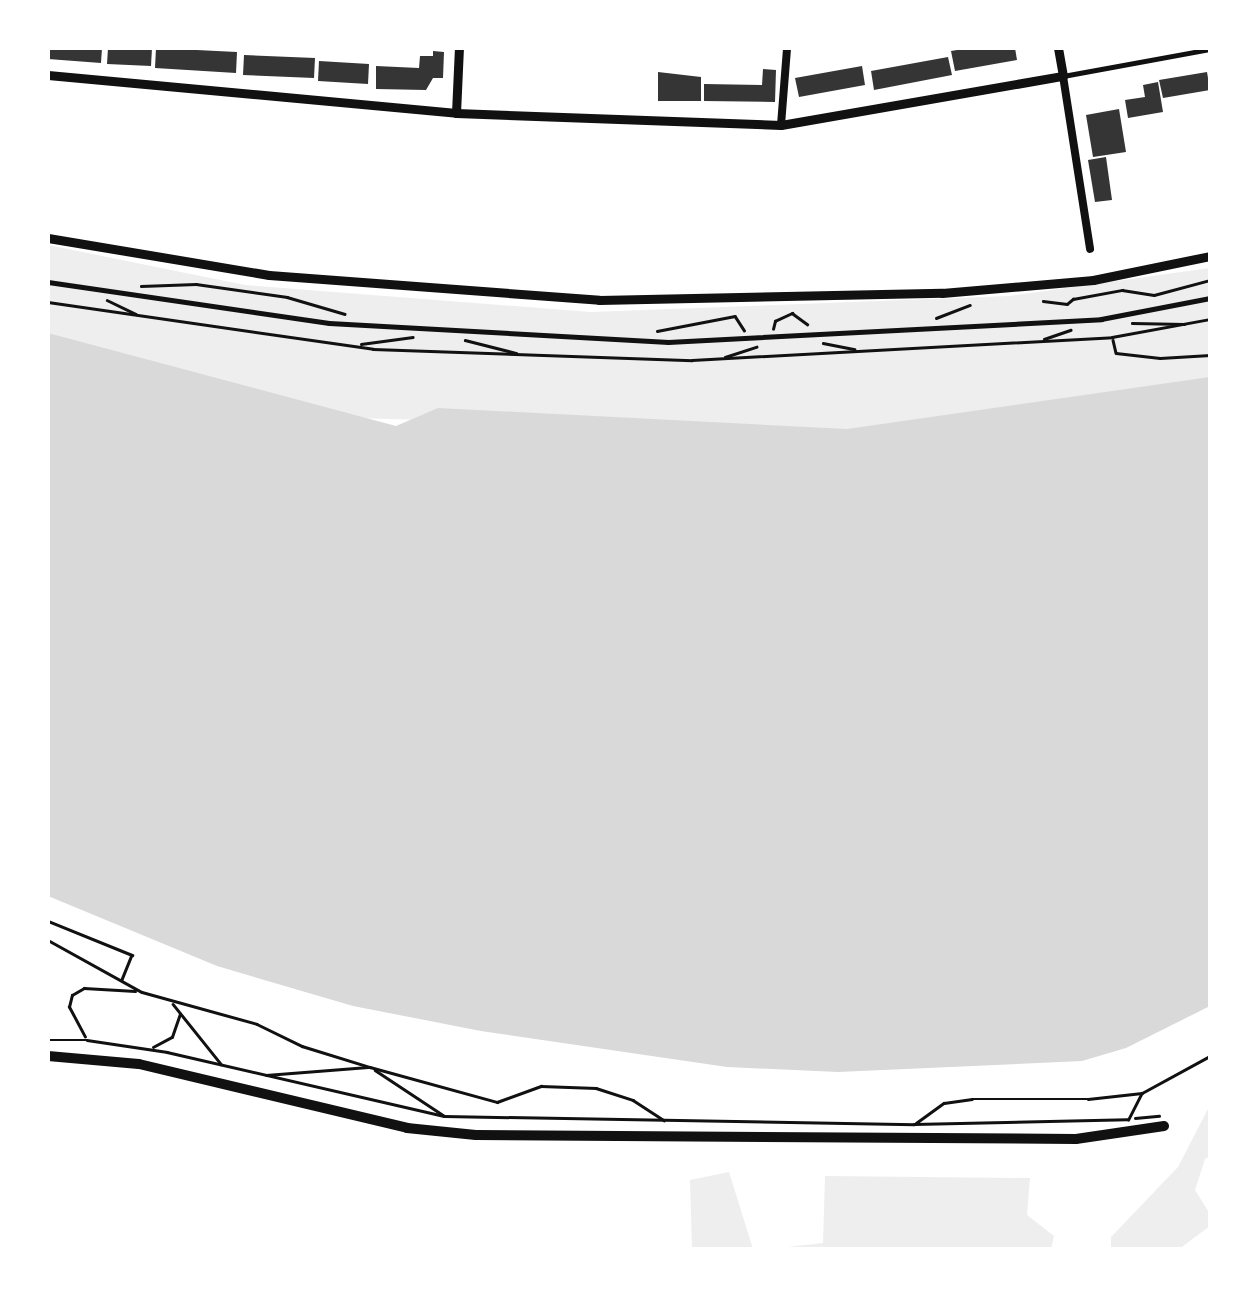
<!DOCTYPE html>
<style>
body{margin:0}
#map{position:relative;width:1258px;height:1297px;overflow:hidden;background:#fff;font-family:"Archivo Narrow",sans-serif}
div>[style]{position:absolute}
.green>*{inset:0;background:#eee}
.water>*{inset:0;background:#d9d9d9}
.building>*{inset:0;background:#353535}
.path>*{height:2.5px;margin:-1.25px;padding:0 1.25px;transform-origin:1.25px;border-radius:1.25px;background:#111}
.pedestrian>*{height:5px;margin:-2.5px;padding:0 2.5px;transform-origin:2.5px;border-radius:2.5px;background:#111}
.minor>*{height:8px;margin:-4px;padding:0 4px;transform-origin:4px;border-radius:4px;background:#111}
.tertiary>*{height:9px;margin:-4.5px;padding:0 4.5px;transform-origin:4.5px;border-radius:4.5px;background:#111}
.secondary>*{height:10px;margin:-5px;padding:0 5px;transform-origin:5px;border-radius:5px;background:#111}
span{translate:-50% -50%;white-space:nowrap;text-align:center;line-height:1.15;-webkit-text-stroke:8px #fff;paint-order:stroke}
.frame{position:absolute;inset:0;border:50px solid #fff;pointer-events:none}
</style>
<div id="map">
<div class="green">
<i style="clip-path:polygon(48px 245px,245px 285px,591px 312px,1009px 296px,1210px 268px,1210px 388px,876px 433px,287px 416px,48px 343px)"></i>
<i style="clip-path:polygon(1210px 1105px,1210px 1156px,1205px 1159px,1195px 1190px,1210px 1214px,1210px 1226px,1179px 1249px,1111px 1249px,1111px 1237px,1178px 1167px)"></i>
<i style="clip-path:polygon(729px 1172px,753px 1249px,692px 1249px,690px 1180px)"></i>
<i style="clip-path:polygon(825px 1176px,1030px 1178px,1027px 1215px,1054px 1236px,1051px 1249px,770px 1249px,823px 1243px)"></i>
</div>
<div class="water">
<i style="clip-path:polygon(48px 333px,396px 426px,438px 408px,847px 429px,1210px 377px,1210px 1006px,1126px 1048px,1082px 1061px,838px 1072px,727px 1067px,481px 1031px,353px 1006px,217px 966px,48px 896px)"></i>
</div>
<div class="building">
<i style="clip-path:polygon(48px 48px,102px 48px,101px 63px,48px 59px)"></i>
<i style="clip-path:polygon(108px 48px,152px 48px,151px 66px,107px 64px)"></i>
<i style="clip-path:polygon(156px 48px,237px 52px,236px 73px,155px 68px)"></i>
<i style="clip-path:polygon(969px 48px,1015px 48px,1017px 60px,955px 71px,951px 51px)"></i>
<i style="clip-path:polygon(433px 51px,444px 52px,443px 78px,433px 78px,426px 90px,376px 89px,376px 66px,419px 68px,420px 56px,433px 56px)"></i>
<i style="clip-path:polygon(244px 55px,315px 58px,314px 78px,243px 75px)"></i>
<i style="clip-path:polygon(948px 57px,952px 75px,874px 90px,871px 71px)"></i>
<i style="clip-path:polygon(319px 61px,369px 64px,368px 84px,318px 81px)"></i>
<i style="clip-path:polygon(862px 66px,865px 85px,799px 97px,795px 78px)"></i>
<i style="clip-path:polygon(763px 69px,776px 70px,775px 102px,704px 101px,704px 84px,762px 85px)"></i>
<i style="clip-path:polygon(658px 72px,701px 77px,701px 101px,658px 101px)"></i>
<i style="clip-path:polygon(1207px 72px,1210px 90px,1163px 98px,1159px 80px)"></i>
<i style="clip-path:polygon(1158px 82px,1163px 112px,1128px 118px,1125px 100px,1145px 97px,1143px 85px)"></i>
<i style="clip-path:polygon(1119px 109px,1126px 152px,1093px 157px,1086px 115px)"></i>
<i style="clip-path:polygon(1106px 157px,1112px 200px,1095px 202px,1088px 160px)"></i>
</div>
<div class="path">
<i style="left:141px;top:286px;width:55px;rotate:-2.1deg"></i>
<i style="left:196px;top:284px;width:92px;rotate:8.1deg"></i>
<i style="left:287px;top:297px;width:60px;rotate:16.3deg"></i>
<i style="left:107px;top:300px;width:32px;rotate:26deg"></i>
<i style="left:1043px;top:301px;width:24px;rotate:7deg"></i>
<i style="left:1067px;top:304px;width:8px;rotate:-40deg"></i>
<i style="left:1073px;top:299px;width:50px;rotate:-10.4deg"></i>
<i style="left:1122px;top:290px;width:32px;rotate:9deg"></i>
<i style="left:1154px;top:295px;width:58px;rotate:-15deg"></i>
<i style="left:48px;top:302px;width:328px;rotate:8.2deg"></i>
<i style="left:373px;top:349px;width:319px;rotate:2deg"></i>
<i style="left:692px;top:360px;width:421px;rotate:-3.1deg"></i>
<i style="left:1112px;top:337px;width:100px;rotate:-10.4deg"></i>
<i style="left:936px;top:318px;width:36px;rotate:-21deg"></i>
<i style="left:1132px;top:323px;width:52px;rotate:1.1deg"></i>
<i style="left:773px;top:329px;width:8px;rotate:-76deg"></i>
<i style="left:775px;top:321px;width:19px;rotate:-25deg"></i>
<i style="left:792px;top:313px;width:19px;rotate:36deg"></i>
<i style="left:657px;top:331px;width:79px;rotate:-10.9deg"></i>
<i style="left:735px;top:316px;width:17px;rotate:57deg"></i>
<i style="left:1044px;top:339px;width:28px;rotate:-19deg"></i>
<i style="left:465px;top:340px;width:53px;rotate:14.3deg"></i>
<i style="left:1113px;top:340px;width:13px;rotate:77deg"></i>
<i style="left:1116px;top:353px;width:44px;rotate:6.5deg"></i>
<i style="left:1160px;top:358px;width:50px;rotate:-3.4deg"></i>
<i style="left:823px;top:343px;width:32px;rotate:11deg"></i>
<i style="left:361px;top:344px;width:52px;rotate:-7.7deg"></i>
<i style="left:725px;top:357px;width:33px;rotate:-18deg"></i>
<i style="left:48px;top:921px;width:91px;rotate:22deg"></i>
<i style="left:132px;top:955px;width:27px;rotate:112deg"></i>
<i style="left:48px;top:940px;width:107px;rotate:29deg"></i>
<i style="left:142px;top:992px;width:119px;rotate:15.5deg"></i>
<i style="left:257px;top:1024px;width:50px;rotate:26.1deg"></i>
<i style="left:302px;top:1046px;width:71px;rotate:17.2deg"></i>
<i style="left:370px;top:1067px;width:132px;rotate:15.4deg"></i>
<i style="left:497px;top:1102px;width:47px;rotate:-20deg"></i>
<i style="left:541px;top:1086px;width:55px;rotate:2.1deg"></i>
<i style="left:596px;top:1088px;width:39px;rotate:18deg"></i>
<i style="left:633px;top:1100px;width:37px;rotate:33deg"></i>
<i style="left:173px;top:1004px;width:77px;rotate:51.3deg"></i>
<i style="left:85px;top:1037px;width:34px;rotate:-118deg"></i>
<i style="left:69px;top:1007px;width:12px;rotate:-76deg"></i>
<i style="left:72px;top:995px;width:14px;rotate:-30deg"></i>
<i style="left:84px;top:988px;width:51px;rotate:3.4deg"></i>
<i style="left:48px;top:1040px;width:39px"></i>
<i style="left:87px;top:1040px;width:81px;rotate:8.5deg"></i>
<i style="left:167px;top:1052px;width:284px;rotate:13deg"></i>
<i style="left:444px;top:1116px;width:470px;rotate:1deg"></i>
<i style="left:914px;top:1124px;width:213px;rotate:-1.3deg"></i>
<i style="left:153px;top:1047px;width:21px;rotate:-28deg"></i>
<i style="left:172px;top:1037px;width:24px;rotate:-71deg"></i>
<i style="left:375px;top:1070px;width:82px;rotate:33.5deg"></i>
<i style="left:266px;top:1075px;width:102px;rotate:-4.5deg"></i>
<i style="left:1135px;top:1118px;width:24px;rotate:-5deg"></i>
<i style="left:1128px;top:1120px;width:30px;rotate:-63deg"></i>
<i style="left:1142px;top:1093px;width:77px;rotate:-28.6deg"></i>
<i style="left:916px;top:1123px;width:34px;rotate:-36deg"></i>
<i style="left:944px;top:1103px;width:28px;rotate:-8deg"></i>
<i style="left:972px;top:1099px;width:116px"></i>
<i style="left:1088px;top:1099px;width:54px;rotate:-6.3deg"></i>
</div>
<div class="pedestrian">
<i style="left:1063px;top:76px;width:149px;rotate:-10.4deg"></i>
<i style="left:48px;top:282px;width:284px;rotate:8.3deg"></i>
<i style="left:329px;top:323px;width:340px;rotate:3.2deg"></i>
<i style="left:668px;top:342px;width:434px;rotate:-3deg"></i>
<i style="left:1101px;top:319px;width:111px;rotate:-10.9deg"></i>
</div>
<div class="minor">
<i style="left:1063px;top:76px;width:175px;rotate:81.1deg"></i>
<i style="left:781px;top:125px;width:77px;rotate:-85.5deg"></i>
</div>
<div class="tertiary">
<i style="left:48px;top:75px;width:410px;rotate:5.3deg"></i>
<i style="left:456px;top:113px;width:325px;rotate:2.1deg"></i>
<i style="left:781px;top:125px;width:286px;rotate:-9.9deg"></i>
<i style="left:1063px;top:76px;width:28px;rotate:-100deg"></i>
<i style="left:456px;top:113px;width:65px;rotate:-87.4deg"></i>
<i style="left:48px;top:238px;width:224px;rotate:9.5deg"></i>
<i style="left:269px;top:275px;width:331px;rotate:4.3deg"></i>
<i style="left:599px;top:300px;width:343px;rotate:-1.2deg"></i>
<i style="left:942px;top:293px;width:152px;rotate:-4.9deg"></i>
<i style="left:1093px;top:280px;width:119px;rotate:-11.6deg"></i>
</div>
<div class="secondary">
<i style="left:48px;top:1056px;width:91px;rotate:5deg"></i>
<i style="left:139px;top:1064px;width:276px;rotate:13.4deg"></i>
<i style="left:407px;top:1128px;width:69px;rotate:5.8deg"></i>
<i style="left:476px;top:1135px;width:600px;rotate:0.38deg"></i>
<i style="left:1076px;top:1139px;width:89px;rotate:-8.4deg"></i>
</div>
<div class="frame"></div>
</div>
